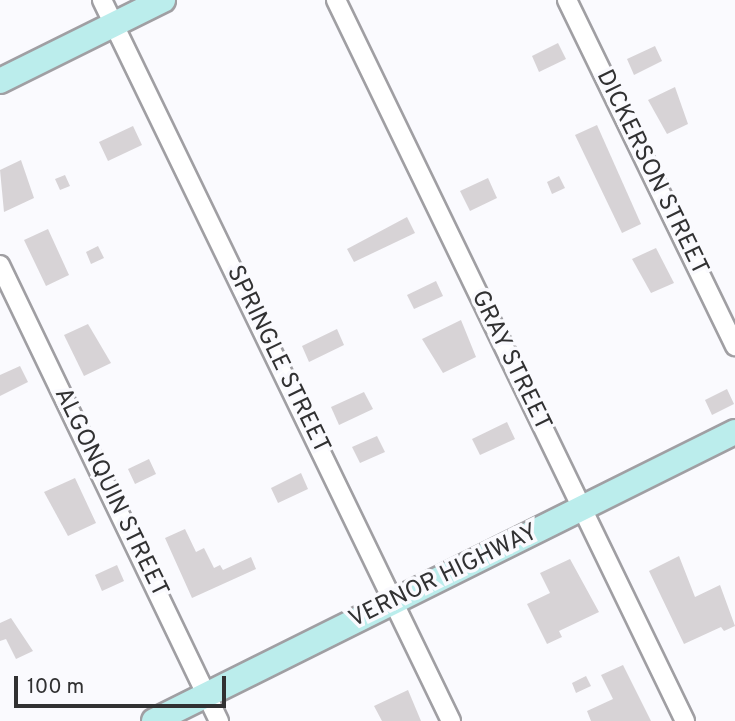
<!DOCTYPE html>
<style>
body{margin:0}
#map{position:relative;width:735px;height:721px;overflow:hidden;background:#fafafe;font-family:Overpass,sans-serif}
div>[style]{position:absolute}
.building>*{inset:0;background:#d7d3d6}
.roads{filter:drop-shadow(2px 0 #a09fa3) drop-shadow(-2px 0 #a09fa3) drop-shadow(0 2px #a09fa3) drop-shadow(0 -2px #a09fa3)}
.street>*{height:18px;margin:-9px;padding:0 9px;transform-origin:9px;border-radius:9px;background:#fff}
.secondary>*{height:24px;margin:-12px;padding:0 12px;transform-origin:12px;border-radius:12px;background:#bbedec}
span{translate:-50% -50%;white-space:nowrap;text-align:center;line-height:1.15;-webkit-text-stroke:7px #fafafe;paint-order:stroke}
.street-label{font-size:24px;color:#313132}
.scale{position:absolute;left:14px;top:676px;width:212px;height:32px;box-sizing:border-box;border:4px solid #313132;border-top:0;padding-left:9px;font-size:21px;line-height:24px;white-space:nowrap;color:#313132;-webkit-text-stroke:5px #fafafe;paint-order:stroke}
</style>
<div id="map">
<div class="building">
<i style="clip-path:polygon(558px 43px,566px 59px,539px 72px,532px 56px)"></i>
<i style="clip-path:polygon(655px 46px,662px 61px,634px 75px,627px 59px)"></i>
<i style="clip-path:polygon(675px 87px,688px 124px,667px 134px,648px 100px)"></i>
<i style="clip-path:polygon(597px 125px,641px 224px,622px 233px,575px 135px)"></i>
<i style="clip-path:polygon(133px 126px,142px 145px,108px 161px,99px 142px)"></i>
<i style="clip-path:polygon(21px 160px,34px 198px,4px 212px,0 170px)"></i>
<i style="clip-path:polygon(65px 175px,70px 186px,60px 190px,55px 179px)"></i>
<i style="clip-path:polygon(559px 176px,565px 188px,552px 194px,547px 182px)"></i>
<i style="clip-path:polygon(488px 178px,497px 198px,470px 211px,460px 191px)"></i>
<i style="clip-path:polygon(407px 217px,415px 233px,354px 262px,347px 249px)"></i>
<i style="clip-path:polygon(48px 229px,69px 275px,46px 286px,24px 240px)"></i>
<i style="clip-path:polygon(98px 246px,104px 258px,91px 264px,86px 252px)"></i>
<i style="clip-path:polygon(656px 248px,674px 283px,651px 293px,632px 259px)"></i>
<i style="clip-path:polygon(436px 281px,443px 296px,414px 309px,407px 295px)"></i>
<i style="clip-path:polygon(461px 320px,476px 357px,443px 373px,422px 339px)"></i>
<i style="clip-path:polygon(88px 324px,111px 363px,84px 376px,64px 335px)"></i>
<i style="clip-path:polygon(337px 329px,344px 345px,309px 362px,302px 346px)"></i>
<i style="clip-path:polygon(20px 366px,28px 382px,0 396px,0 375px)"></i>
<i style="clip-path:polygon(727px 389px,734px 404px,712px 415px,705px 400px)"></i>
<i style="clip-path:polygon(364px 392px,373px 409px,339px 425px,331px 407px)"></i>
<i style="clip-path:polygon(507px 422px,515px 439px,480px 455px,472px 439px)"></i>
<i style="clip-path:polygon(377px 436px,385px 452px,360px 463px,352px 447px)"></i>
<i style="clip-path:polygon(149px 459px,156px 474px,135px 484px,128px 469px)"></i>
<i style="clip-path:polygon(301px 473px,308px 489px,278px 503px,271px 488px)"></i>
<i style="clip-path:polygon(75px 478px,96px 523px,68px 536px,44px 492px)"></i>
<i style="clip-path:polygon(185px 529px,196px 552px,204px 548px,214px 568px,220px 565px,223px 570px,251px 557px,256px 569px,192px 598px,165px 538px)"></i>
<i style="clip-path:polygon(679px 556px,695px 597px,720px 585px,735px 626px,724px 631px,721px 627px,684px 644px,649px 571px)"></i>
<i style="clip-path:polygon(570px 559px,599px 612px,559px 631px,562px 637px,547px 644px,527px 604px,550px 593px,540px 573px)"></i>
<i style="clip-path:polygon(117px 565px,124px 581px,102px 591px,95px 575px)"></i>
<i style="clip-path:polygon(11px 618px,33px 651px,16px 659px,6px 639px,0 641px,0 623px)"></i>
<i style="clip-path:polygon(623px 665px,651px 721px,591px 721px,587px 711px,613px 699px,601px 675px)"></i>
<i style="clip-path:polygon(586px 676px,591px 686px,576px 693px,572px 683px)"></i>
<i style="clip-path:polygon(408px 690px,421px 721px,382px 721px,374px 706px)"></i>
</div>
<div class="roads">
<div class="street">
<i style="left:102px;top:0;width:801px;rotate:64.17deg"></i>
<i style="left:336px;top:0;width:801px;rotate:64.17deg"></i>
<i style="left:567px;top:0;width:385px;rotate:64.1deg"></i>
<i style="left:0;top:265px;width:506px;rotate:64.35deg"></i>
</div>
<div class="secondary">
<i style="left:0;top:81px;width:182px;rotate:-26.4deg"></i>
<i style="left:154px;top:721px;width:649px;rotate:-26.45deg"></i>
</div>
</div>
<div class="street-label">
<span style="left:651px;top:173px;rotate:64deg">DICKERSON STREET</span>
<span style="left:277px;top:360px;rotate:64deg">SPRINGLE STREET</span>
<span style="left:510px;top:361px;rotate:64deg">GRAY STREET</span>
<span style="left:110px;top:493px;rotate:64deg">ALGONQUIN STREET</span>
<span style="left:444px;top:577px;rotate:-26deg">VERNOR HIGHWAY</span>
</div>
<div class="scale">100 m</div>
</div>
